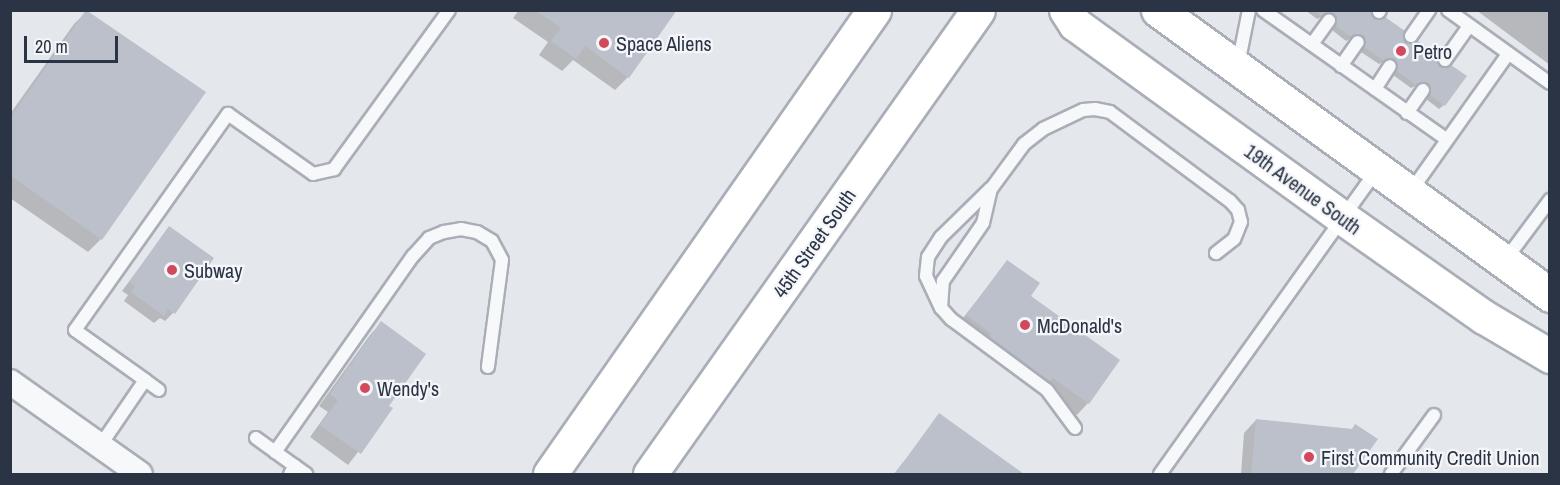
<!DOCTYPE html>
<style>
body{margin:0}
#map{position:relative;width:1560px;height:485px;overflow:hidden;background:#e4e7ec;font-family:"Archivo Narrow",sans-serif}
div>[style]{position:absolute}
.shadow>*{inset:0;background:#0003}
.building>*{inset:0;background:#bbc0ca}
.roads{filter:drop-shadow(2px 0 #a9aeb7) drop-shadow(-2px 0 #a9aeb7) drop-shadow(0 2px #a9aeb7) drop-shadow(0 -2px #a9aeb7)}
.lane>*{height:12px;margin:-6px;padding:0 6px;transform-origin:6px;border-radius:6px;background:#f7f8fa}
.street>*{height:24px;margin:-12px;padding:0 12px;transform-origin:12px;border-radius:12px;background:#f7f8fa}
.secondary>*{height:33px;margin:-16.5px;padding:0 16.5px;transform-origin:16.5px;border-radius:16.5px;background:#fff}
.primary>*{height:33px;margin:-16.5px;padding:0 16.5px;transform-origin:16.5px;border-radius:16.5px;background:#fff}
.dots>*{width:16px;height:16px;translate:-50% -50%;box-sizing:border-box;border:3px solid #f4f6f9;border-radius:50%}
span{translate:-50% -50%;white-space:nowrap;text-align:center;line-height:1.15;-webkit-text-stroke:4.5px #f4f6f9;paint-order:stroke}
.poi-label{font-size:20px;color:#2b3445}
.left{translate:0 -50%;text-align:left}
.street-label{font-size:20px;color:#2b3445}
.frame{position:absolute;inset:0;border:12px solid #2b3445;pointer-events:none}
.scale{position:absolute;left:24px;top:36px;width:94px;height:27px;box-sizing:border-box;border:3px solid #2b3445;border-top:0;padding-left:8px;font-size:18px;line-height:21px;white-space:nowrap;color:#2b3445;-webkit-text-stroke:4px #f4f6f9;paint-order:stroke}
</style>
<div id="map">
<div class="shadow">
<i style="clip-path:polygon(519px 10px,675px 10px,628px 77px,615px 90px,573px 60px,562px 71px,539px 55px,548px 42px,513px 18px)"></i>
<i style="clip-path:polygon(1305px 10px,1370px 10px,1374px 20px,1401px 36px,1405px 44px,1437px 56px,1444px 105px,1439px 109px,1426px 99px,1428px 95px,1424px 88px,1418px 85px,1411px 88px,1393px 75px,1395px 71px,1391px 63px,1385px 61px,1379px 64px,1361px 52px,1363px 47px,1359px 40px,1353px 37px,1346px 41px,1332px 30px,1331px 19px,1324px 16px,1317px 19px)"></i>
<i style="clip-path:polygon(1476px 10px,1550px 10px,1550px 65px)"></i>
<i style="clip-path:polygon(87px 11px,101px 239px,88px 252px,10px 198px,10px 114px,74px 24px)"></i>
<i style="clip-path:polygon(169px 228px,212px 259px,173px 313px,165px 321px,160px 318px,154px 323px,124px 301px,128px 295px,122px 291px)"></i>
<i style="clip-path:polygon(1007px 262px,1088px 403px,1077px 415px,1041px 389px,1038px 392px,979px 349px,982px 346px,956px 327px)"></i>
<i style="clip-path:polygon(381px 323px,387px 406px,391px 409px,348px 465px,310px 437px,328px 412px,319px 406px,370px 335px)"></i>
<i style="clip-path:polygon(940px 415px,1008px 464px,1001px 474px,894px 474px)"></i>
<i style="clip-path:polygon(1256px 420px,1376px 440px,1351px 474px,1241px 474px,1244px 433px)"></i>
</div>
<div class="building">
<i style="clip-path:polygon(86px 10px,206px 92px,102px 240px,10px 175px,10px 118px)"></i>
<i style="clip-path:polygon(535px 10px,677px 10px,629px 78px,585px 46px,576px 59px,551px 41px,561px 28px)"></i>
<i style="clip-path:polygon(1315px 10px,1371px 10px,1375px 19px,1380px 20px,1385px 17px,1405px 31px,1403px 39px,1407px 43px,1414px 44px,1418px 41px,1438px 55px,1437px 63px,1441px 67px,1451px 65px,1467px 76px,1445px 106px,1430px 95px,1431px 90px,1428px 84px,1423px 82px,1416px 85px,1397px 71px,1398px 66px,1395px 59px,1390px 58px,1384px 61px,1364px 47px,1366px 42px,1363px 36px,1358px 34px,1351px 37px,1336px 26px,1334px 15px,1329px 13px,1322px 16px)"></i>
<i style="clip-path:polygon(169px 226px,214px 258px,175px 314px,168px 309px,164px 316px,131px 292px,135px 286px,129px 282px)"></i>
<i style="clip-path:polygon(1007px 260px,1040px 283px,1031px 296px,1120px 360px,1089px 404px,1053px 378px,1050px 382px,989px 337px,992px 334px,966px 315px)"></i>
<i style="clip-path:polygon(381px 321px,426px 354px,389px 406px,393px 408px,361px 454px,320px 425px,338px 400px,330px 394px)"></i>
<i style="clip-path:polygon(939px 413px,1024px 474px,895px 474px)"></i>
<i style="clip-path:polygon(1256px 419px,1352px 429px,1355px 424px,1378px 439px,1353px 474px,1251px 474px)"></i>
</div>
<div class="roads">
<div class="lane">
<i style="left:1263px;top:10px;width:225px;rotate:35.2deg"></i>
<i style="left:1448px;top:10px;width:125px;rotate:35.6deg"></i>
<i style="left:1379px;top:12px;width:2px;rotate:-63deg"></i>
<i style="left:1411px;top:36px;width:32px;rotate:-55deg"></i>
<i style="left:1312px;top:44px;width:29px;rotate:-54deg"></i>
<i style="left:1445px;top:60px;width:42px;rotate:-54.8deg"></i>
<i style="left:1238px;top:65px;width:56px;rotate:-78.7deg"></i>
<i style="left:1341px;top:66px;width:29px;rotate:-55deg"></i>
<i style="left:1375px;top:89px;width:27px;rotate:-57deg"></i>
<i style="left:1407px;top:113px;width:28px;rotate:-55deg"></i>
<i style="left:1411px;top:191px;width:168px;rotate:-54.7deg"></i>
<i style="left:1506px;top:259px;width:74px;rotate:-53.3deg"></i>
<i style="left:940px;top:306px;width:33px;rotate:-115deg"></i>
<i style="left:926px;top:276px;width:19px;rotate:-84deg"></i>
<i style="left:928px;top:257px;width:24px;rotate:-57deg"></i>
<i style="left:941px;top:237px;width:69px;rotate:-44.4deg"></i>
<i style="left:145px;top:380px;width:86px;rotate:-144.5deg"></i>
<i style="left:75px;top:330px;width:265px;rotate:-54.7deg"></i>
<i style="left:228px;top:114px;width:104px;rotate:35.2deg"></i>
<i style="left:313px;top:174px;width:22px;rotate:-13deg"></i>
<i style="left:334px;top:169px;width:196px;rotate:-54.1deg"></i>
<i style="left:1075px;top:428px;width:47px;rotate:-126.4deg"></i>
<i style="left:1047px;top:390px;width:119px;rotate:-143.5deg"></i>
<i style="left:951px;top:319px;width:15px;rotate:-132deg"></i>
<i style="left:941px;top:308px;width:27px;rotate:-86deg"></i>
<i style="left:943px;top:281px;width:70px;rotate:-55.4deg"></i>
<i style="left:983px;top:223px;width:35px;rotate:-77deg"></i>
<i style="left:991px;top:189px;width:56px;rotate:-53.7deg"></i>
<i style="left:1024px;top:144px;width:24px;rotate:-38deg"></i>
<i style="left:1043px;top:129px;width:44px;rotate:-25.4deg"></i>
<i style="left:1083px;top:110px;width:12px;rotate:-5deg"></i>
<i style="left:1095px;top:109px;width:15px;rotate:11deg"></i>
<i style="left:1110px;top:112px;width:149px;rotate:36.6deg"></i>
<i style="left:1230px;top:201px;width:12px;rotate:48deg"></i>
<i style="left:1238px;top:210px;width:12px;rotate:76deg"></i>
<i style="left:1241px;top:222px;width:18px;rotate:112deg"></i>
<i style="left:1234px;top:239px;width:23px;rotate:142deg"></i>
<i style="left:256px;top:438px;width:48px;rotate:35.7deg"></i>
<i style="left:295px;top:466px;width:9px;rotate:122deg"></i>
<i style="left:100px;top:446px;width:80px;rotate:-55.7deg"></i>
<i style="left:145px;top:380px;width:17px;rotate:36deg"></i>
<i style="left:275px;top:452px;width:240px;rotate:-54.9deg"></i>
<i style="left:413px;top:256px;width:24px;rotate:-48deg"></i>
<i style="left:429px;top:238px;width:16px;rotate:-22deg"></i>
<i style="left:444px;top:232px;width:17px;rotate:-10deg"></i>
<i style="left:461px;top:229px;width:16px;rotate:11deg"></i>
<i style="left:477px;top:232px;width:17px;rotate:31deg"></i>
<i style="left:492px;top:241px;width:21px;rotate:62deg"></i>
<i style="left:502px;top:260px;width:108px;rotate:97.5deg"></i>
<i style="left:295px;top:466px;width:14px;rotate:36deg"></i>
<i style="left:1160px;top:474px;width:374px;rotate:-54.5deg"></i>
<i style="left:1391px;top:474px;width:73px;rotate:-53.9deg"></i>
</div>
<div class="street">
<i style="left:10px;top:382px;width:159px;rotate:35.3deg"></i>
</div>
<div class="secondary">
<i style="left:1066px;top:10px;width:17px;rotate:57deg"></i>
<i style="left:1075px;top:24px;width:331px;rotate:35.9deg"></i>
<i style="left:1343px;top:218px;width:172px;rotate:35.1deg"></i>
<i style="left:1484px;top:317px;width:77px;rotate:30.6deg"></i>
<i style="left:1158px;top:10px;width:485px;rotate:36deg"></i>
</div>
<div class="primary">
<i style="left:550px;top:474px;width:566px;rotate:-55.07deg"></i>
<i style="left:650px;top:474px;width:568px;rotate:-54.74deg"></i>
</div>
</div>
<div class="dots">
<i style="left:604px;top:43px;background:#d1495b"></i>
<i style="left:1401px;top:51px;background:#d1495b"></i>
<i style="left:172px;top:270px;background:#d1495b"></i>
<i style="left:1025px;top:325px;background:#d1495b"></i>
<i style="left:365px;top:388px;background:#d1495b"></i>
<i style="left:1309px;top:457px;background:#d1495b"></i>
</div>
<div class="poi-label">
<span class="left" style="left:616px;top:43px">Space Aliens</span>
<span class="left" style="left:1413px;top:51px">Petro</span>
<span class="left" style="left:184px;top:270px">Subway</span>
<span class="left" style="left:1037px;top:325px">McDonald's</span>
<span class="left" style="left:377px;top:388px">Wendy's</span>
<span class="left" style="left:1321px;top:457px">First Community Credit Union</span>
</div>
<div class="street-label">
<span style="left:1303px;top:189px;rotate:36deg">19th Avenue South</span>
<span style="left:814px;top:243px;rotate:-55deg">45th Street South</span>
</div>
<div class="frame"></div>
<div class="scale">20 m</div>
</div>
